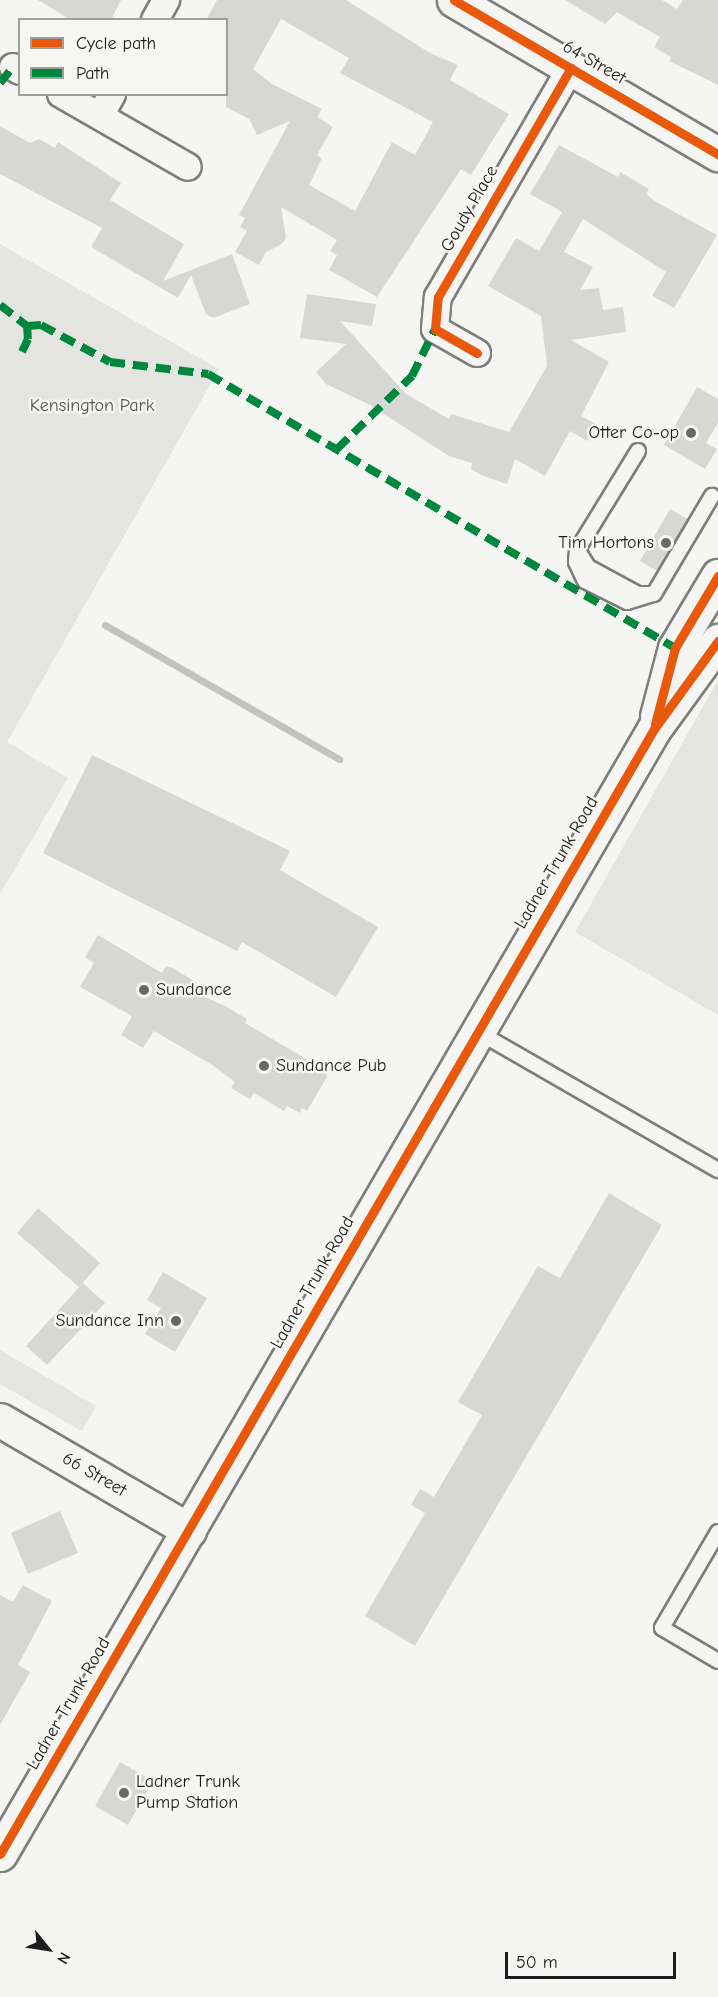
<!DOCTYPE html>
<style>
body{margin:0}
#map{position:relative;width:718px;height:1997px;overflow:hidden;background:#f5f5f3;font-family:"Comic Neue",sans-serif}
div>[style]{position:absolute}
.green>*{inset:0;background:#e4e4e1}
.stream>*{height:7px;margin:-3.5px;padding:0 3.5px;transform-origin:3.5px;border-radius:3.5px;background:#c2c2bf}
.building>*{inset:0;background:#d7d7d6}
.roads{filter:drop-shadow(2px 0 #7e7e7d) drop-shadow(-2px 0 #7e7e7d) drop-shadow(0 2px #7e7e7d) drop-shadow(0 -2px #7e7e7d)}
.lane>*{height:14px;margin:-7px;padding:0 7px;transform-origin:7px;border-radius:7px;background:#f5f5f3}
.street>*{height:26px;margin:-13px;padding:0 13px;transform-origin:13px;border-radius:13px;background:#f5f5f3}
.secondary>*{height:33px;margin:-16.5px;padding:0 16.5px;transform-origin:16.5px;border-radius:16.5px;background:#f5f5f3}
.quiet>*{height:8px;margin-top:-4px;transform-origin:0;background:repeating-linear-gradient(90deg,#00873e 0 15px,transparent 0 23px)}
.cycleway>*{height:9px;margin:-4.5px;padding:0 4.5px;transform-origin:4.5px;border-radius:4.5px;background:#e8590c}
.dots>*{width:16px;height:16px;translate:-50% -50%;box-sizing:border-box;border:3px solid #f6f6f2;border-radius:50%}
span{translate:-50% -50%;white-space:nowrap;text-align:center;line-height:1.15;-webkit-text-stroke:5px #f6f6f2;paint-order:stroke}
.street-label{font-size:18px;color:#1c1c1c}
.park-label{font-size:18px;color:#545453}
.poi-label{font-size:18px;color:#1c1c1c}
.right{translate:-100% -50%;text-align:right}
.left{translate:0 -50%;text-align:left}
.legend{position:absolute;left:18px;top:18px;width:210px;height:78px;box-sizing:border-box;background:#f6f6f2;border:2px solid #9f9f9c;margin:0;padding:8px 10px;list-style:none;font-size:18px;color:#1c1c1c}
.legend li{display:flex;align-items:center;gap:12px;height:30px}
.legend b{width:30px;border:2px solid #9f9f9c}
.north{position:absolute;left:18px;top:1919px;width:60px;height:60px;-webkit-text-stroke:4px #f6f6f2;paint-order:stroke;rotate:120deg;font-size:16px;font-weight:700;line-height:24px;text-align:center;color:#1c1c1c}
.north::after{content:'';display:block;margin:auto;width:21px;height:27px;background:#1c1c1c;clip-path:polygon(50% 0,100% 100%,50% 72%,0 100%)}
.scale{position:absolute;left:505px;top:1952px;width:171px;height:27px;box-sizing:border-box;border:3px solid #1c1c1c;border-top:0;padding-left:8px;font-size:18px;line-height:21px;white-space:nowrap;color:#1c1c1c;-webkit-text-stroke:4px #f6f6f2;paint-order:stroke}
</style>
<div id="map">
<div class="green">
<i style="clip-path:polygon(0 244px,219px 369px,7px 742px,68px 778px,0 894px)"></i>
<i style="clip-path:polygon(718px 680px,718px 1015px,575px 932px)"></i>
<i style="clip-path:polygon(0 1350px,96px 1406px,82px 1431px,0 1384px)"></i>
</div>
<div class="stream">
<i style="left:105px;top:625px;width:270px;rotate:29.8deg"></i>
</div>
<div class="building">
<i style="clip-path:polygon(38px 0,121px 0,111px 20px,71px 20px)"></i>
<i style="clip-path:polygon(evenodd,217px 0,346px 0,430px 53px,458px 65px,450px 80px,509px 114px,471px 175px,461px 169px,377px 297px,329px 270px,337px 255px,330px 251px,337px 240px,281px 207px,286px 238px,282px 244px,266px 252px,259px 265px,235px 252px,247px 231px,240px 227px,245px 218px,239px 215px,290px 121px,257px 135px,249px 119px,226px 107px,226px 20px,206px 20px,217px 0,281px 19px,349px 58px,340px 73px,433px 122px,415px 155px,392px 142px,355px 211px,309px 185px,322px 158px,317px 155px,333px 127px,317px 117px,322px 109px,272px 84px,253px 69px,281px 19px)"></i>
<i style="clip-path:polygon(565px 0,662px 0,677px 9px,683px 0,718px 0,718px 85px,669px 61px,671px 57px,654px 47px,660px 37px,617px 12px,605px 24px)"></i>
<i style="clip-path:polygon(0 126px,30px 143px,39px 139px,55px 148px,58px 142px,121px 183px,110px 200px,184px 244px,163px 281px,232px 254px,250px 304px,213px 318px,206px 314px,191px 275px,178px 298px,91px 247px,102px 228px,0 174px)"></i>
<i style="clip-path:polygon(559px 145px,618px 177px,620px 172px,649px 189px,646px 194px,656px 202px,717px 235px,674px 308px,652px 296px,666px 272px,583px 219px,564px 252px,593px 267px,580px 290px,599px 288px,603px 310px,623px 307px,626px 332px,571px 340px,609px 362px,581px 416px,596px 424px,587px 441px,570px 431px,545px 476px,515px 459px,507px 484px,481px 475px,471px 469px,472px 463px,449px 456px,370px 405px,326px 384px,316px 372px,346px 344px,300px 338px,307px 294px,376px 304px,372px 326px,340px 321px,406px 394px,449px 419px,451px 414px,509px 432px,547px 366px,541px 316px,488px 286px,516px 238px,539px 251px,562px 212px,530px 194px)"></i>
<i style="clip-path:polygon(697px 387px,718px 399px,718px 423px,706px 443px,717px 449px,705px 469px,664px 445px)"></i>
<i style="clip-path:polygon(670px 509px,688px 519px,657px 571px,640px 561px)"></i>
<i style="clip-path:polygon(92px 755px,290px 851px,280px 870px,378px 927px,336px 997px,242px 942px,237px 951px,43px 853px)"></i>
<i style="clip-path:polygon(98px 935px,162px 973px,166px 966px,173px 968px,197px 983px,192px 991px,227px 1007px,247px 1019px,245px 1023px,325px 1070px,327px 1077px,307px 1111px,302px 1108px,300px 1113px,287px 1106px,284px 1111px,254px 1093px,250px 1099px,231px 1088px,235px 1082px,214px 1066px,154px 1031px,143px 1048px,121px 1035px,132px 1016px,80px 987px,94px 963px,85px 957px)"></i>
<i style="clip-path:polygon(609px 1193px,662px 1225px,415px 1646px,365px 1616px,425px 1513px,411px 1505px,420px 1489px,434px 1497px,482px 1415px,458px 1402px,538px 1266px,560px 1278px)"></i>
<i style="clip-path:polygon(38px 1208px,100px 1263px,79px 1287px,17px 1233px)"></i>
<i style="clip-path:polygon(163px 1272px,207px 1298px,175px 1352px,145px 1334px,161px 1308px,147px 1300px)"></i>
<i style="clip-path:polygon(83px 1283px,105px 1303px,47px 1365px,26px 1346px)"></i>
<i style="clip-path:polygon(60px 1511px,78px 1553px,28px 1574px,11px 1533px)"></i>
<i style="clip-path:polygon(23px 1585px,52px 1601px,18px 1665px,30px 1672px,0 1725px,0 1595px,13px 1602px)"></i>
<i style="clip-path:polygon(120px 1762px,153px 1781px,128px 1825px,95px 1806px)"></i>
</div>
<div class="roads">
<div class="lane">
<i style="left:638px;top:451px;width:116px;rotate:121.6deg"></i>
<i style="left:577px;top:550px;width:12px;rotate:95deg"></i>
<i style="left:576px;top:562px;width:21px;rotate:65deg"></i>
<i style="left:585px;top:581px;width:47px;rotate:26.6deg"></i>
<i style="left:627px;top:602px;width:28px;rotate:-17deg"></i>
<i style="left:654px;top:594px;width:114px;rotate:-59.4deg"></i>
<i style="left:580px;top:554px;width:15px;rotate:58deg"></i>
<i style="left:588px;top:567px;width:57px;rotate:28.4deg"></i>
<i style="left:638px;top:594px;width:13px"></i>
<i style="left:478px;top:1032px;width:277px;rotate:29.9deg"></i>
<i style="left:718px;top:1532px;width:111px;rotate:120.3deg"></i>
<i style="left:662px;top:1628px;width:65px;rotate:30.5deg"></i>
</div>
<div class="street">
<i style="left:155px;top:20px;width:23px;rotate:-61deg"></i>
<i style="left:13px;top:67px;width:8px;rotate:30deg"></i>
<i style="left:61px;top:94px;width:146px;rotate:29.9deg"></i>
<i style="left:100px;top:116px;width:25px;rotate:-61deg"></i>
<i style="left:477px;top:353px;width:48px;rotate:-150.3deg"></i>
<i style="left:435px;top:329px;width:32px;rotate:-85deg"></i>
<i style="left:438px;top:297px;width:265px;rotate:-59.9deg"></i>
</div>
<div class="secondary">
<i style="left:454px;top:0;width:306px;rotate:30.3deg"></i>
<i style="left:657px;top:716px;width:70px;rotate:-75.2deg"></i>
<i style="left:675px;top:648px;width:84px;rotate:-59.2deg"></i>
<i style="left:0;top:1420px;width:219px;rotate:30.2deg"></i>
<i style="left:0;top:1854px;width:1301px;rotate:-59.83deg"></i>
<i style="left:654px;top:729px;width:109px;rotate:-54deg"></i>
</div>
</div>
<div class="quiet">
<i style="left:0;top:83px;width:21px;rotate:-51deg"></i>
<i style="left:0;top:305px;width:34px;rotate:38deg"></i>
<i style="left:27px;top:326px;width:13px;rotate:86deg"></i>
<i style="left:28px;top:339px;width:14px;rotate:115deg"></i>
<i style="left:27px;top:326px;width:14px;rotate:-4deg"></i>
<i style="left:41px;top:325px;width:78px;rotate:28.2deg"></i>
<i style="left:110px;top:362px;width:99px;rotate:7deg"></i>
<i style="left:208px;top:374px;width:541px;rotate:30.4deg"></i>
<i style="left:337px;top:449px;width:105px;rotate:-44.2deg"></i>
<i style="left:412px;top:376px;width:52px;rotate:-63.9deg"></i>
</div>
<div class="cycleway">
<i style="left:454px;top:0;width:306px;rotate:30.3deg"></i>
<i style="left:477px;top:353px;width:48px;rotate:-150.3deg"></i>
<i style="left:435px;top:329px;width:32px;rotate:-85deg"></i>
<i style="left:438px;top:297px;width:265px;rotate:-59.9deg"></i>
<i style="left:655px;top:724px;width:79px;rotate:-75.3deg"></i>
<i style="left:675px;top:648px;width:84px;rotate:-59.2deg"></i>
<i style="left:0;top:1854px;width:1301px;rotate:-59.83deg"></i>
<i style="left:654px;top:729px;width:109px;rotate:-54deg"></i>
</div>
<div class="dots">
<i style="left:691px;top:433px;background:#686867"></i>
<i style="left:666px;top:543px;background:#686867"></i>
<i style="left:144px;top:990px;background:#686867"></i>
<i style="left:264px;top:1066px;background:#686867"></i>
<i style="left:176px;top:1321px;background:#686867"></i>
<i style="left:124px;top:1793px;background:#686867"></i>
</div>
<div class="street-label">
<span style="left:594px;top:63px;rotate:30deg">64 Street</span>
<span style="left:470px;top:209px;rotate:-60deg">Goudy Place</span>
<span style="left:557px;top:863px;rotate:-60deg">Ladner Trunk Road</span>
<span style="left:313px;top:1283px;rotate:-60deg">Ladner Trunk Road</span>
<span style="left:94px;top:1475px;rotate:30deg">66 Street</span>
<span style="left:69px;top:1704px;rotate:-60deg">Ladner Trunk Road</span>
</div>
<div class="park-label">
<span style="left:92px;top:406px">Kensington Park</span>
</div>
<div class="poi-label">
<span class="right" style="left:679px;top:433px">Otter Co-op</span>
<span class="right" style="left:654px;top:543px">Tim Hortons</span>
<span class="left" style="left:156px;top:990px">Sundance</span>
<span class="left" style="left:276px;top:1066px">Sundance Pub</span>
<span class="right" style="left:164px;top:1321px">Sundance Inn</span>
<span class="left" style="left:136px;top:1793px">Ladner Trunk<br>Pump Station</span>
</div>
<ul class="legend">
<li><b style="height:8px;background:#e8590c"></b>Cycle path</li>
<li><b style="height:8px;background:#00873e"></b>Path</li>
</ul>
<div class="north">N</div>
<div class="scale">50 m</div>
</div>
